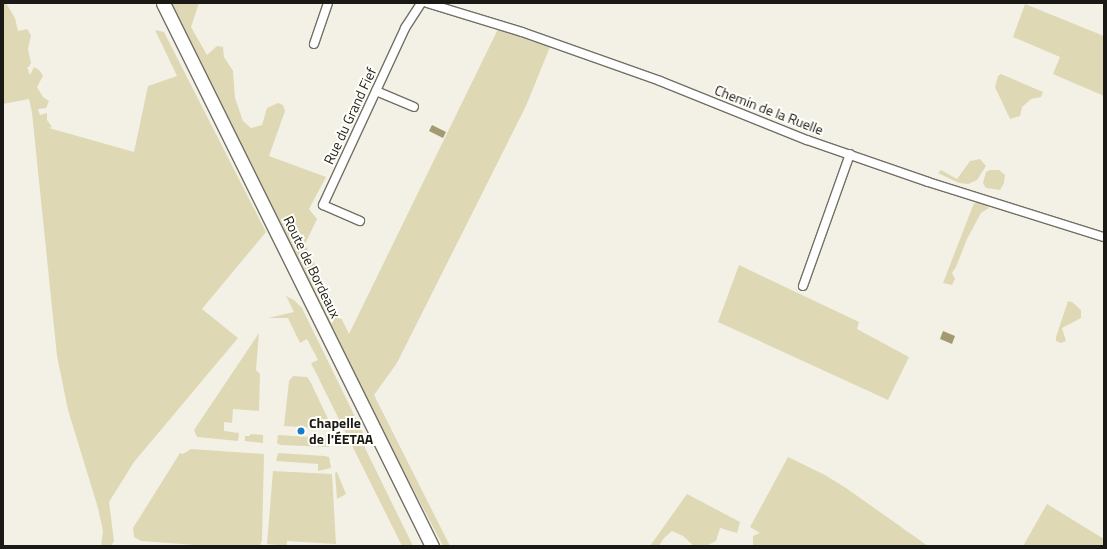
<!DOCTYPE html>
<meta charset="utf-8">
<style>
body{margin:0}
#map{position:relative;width:1107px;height:549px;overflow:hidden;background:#f3f1e6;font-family:"Titillium Web",sans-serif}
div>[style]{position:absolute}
.green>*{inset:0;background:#dfd8b5}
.water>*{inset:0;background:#a39a71}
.roads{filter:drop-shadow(1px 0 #727066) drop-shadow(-1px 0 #727066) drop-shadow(0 1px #727066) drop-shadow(0 -1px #727066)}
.street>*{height:8px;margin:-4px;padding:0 4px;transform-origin:4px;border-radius:4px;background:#fff}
.primary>*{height:13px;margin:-6.5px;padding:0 6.5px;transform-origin:6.5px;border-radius:6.5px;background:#fff}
.dots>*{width:11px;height:11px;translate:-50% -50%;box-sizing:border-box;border:2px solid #fffef9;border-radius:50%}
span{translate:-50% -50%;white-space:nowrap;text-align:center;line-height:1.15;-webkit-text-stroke:4px #fffef9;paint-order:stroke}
.street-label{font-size:14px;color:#1a1915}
.poi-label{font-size:14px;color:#1a1915;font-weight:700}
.left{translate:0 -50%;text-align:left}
.frame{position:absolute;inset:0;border:4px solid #1a1915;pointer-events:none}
</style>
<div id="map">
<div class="green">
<i style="clip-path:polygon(3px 3px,6px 3px,15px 18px,18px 31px,27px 29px,31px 35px,28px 49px,31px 63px,29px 67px,27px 67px,30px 75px,34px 67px,40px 71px,43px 76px,37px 87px,43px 97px,49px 101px,46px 108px,38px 109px,40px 115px,47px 113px,47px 120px,52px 127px,49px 128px,134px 152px,148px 86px,177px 76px,155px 30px,164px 32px,266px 232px,202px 309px,238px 338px,134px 462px,109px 502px,114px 541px,111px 546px,101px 546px,103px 531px,98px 508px,68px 410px,57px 356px,32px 113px,29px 99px,3px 104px)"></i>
<i style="clip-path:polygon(168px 3px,199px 3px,191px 27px,207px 55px,217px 46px,223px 47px,224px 57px,233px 71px,235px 98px,243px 121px,251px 128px,262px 125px,267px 108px,278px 103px,283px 105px,285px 111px,269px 156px,326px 177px,309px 209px,317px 219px,305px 244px,349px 334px,499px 27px,550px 47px,526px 106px,397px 363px,374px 395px,450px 546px,443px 546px,371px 409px)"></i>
<i style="clip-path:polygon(1025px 4px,1104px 36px,1104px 96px,1053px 74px,1060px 57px,1013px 37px)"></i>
<i style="clip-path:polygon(1001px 74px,1043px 92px,1041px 97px,1031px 99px,1022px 107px,1020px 116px,1010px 119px,995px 87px,998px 76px)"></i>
<i style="clip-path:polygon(980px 159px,986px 166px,977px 180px,968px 184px,959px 183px,938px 173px,941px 170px,957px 179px,970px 161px)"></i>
<i style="clip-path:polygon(990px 170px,999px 170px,1005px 175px,1004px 183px,1000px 190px,986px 188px,983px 183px,986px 172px)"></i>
<i style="clip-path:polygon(979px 202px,987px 205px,989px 208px,981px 213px,967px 239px,956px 267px,952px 273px,955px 279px,952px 285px,943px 283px,974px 203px)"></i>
<i style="clip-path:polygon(739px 265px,859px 322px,857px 329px,909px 357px,888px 400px,718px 322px)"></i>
<i style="clip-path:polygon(286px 296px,294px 300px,302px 308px,363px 433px,365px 448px,413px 546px,402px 546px,311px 363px,318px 360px,307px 339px,300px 343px,288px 318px,268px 318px,294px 312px)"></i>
<i style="clip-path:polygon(1068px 301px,1072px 302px,1081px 310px,1081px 318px,1062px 328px,1066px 341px,1061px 343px,1056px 341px,1056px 337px)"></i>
<i style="clip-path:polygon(259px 333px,256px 370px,260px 374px,259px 411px,233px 409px,232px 423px,224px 422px,224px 431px,239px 433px,238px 441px,197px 437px,194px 430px)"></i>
<i style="clip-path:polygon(293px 376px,307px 377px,310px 381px,329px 421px,330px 429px,284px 426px,289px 381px)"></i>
<i style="clip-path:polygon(250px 434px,263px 435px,263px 443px,245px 441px,245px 436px,250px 436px)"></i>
<i style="clip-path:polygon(278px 435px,329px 438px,329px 447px,280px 445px,277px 443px)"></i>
<i style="clip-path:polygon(191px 449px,264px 454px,262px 540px,260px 546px,209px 546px,141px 541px,134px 537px,133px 528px,180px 453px,183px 454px)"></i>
<i style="clip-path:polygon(278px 453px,325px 456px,329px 457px,331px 468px,318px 471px,318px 464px,276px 461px)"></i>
<i style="clip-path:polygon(788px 457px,825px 475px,846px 488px,928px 546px,753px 546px,753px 536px,760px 533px,750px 527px)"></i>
<i style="clip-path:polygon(273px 471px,332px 474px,336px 544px,287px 541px,287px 546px,267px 544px)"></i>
<i style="clip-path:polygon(337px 472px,346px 494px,337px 499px,335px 473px)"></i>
<i style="clip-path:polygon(687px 494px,740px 522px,737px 533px,720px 528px,716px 541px,706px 546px,694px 546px,683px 536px,672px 531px,664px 538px,659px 546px,650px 546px)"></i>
<i style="clip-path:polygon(1047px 504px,1104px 539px,1104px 546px,1023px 546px)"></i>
</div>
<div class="water">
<i style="clip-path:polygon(432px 125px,446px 132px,443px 138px,429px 131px)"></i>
<i style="clip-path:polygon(943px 331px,955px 336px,952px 344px,940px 339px)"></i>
</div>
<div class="roads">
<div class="street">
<i style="left:427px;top:3px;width:99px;rotate:17deg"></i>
<i style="left:522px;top:32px;width:146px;rotate:19.5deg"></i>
<i style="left:660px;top:81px;width:158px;rotate:21.9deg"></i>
<i style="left:807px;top:140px;width:128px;rotate:19.1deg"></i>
<i style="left:928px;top:182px;width:184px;rotate:17.4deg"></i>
<i style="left:314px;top:44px;width:43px;rotate:-71.1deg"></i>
<i style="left:376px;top:91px;width:41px;rotate:22.8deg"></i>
<i style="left:360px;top:221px;width:40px;rotate:-156.6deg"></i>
<i style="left:323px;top:205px;width:195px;rotate:-65.1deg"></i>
<i style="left:405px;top:28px;width:30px;rotate:-57deg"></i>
<i style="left:803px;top:286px;width:140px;rotate:-70.4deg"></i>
</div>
<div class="primary">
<i style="left:163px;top:3px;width:606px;rotate:63.65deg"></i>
</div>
</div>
<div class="dots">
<i style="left:301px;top:431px;background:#157dc7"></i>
</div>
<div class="street-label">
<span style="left:769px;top:110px;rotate:21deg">Chemin de la Ruelle</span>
<span style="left:350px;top:116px;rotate:-65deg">Rue du Grand Fief</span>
<span style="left:312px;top:267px;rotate:64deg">Route de Bordeaux</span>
</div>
<div class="poi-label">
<span class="left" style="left:309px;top:431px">Chapelle<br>de l'ÉETAA</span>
</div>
<div class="frame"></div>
</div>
